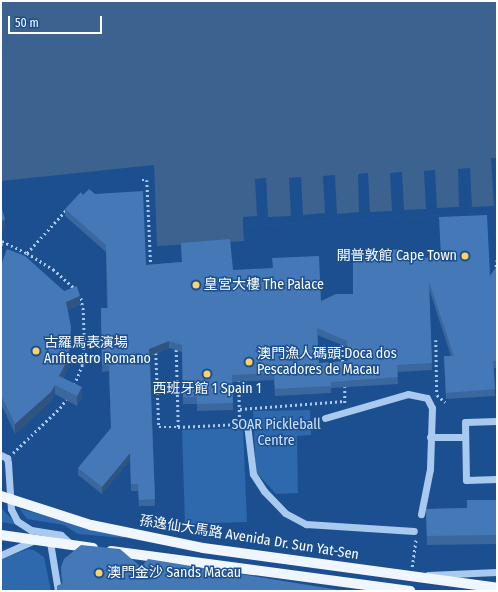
<!DOCTYPE html>
<meta charset="utf-8">
<style>
body{margin:0}
#map{position:relative;width:498px;height:592px;overflow:hidden;background:#1b4f8f;font-family:"Fira Sans Condensed","Noto Sans SC",sans-serif}
div>[style]{position:absolute}
.green>*{inset:0;background:#2e69ad}
.water>*{inset:0;background:#3c6290}
.pier>*{inset:0;background:#1b4f8f}
.path>*{height:2.5px;margin-top:-1.25px;transform-origin:0;background:repeating-linear-gradient(90deg,#a9c9ee 0 2px,transparent 0 5px)}
.minor>*{height:7px;margin:-3.5px;padding:0 3.5px;transform-origin:3.5px;border-radius:3.5px;background:#a9c9ee}
.major>*{height:10px;margin:-5px;padding:0 5px;transform-origin:5px;border-radius:5px;background:#f0f6ff}
.wall>*{inset:0;background:#3a679d}
.shaded-wall>*{inset:0;background:#305480}
.building>*{inset:0;background:#4478b7}
.dots>*{width:11px;height:11px;translate:-50% -50%;box-sizing:border-box;border:2px solid #1b4f8f;border-radius:50%}
span{translate:-50% -50%;white-space:nowrap;text-align:center;line-height:1.15;-webkit-text-stroke:3px #1b4f8f;paint-order:stroke}
.poi-label{font-size:14px;color:#fff}
.right{translate:-100% -50%;text-align:right}
.left{translate:0 -50%;text-align:left}
.park-label{font-size:14px;color:#cfe3fa}
.street-label{font-size:14px;color:#fff}
.frame{position:absolute;inset:0;border:2px solid #fff;pointer-events:none}
.scale{position:absolute;left:8px;top:16px;width:94px;height:18px;box-sizing:border-box;border:2px solid #fff;border-top:0;padding-left:5px;font-size:12px;line-height:14px;white-space:nowrap;color:#fff;-webkit-text-stroke:3px #1b4f8f;paint-order:stroke}
</style>
<div id="map">
<div class="green">
<i style="clip-path:polygon(310px 410px,311px 435px,297px 436px,298px 493px,276px 494px,256px 472px,253px 411px)"></i>
<i style="clip-path:polygon(243px 428px,247px 522px,185px 524px,182px 430px)"></i>
<i style="clip-path:polygon(1px 508px,18px 525px,1px 522px)"></i>
<i style="clip-path:polygon(20px 509px,87px 526px,125px 531px,124px 538px,78px 534px,64px 525px,27px 519px)"></i>
<i style="clip-path:polygon(28px 549px,34px 550px,44px 557px,51px 591px,1px 591px,1px 559px)"></i>
</div>
<div class="water">
<i style="clip-path:polygon(1px 1px,497px 1px,497px 212px,243px 226px,244px 241px,157px 246px,154px 165px,1px 181px)"></i>
</div>
<div class="pier">
<i style="clip-path:polygon(491px 158px,497px 158px,497px 212px,243px 226px,243px 217px,257px 216px,255px 179px,266px 178px,268px 217px,291px 216px,289px 178px,301px 177px,303px 215px,325px 213px,323px 176px,335px 175px,337px 214px,359px 212px,358px 174px,368px 173px,370px 212px,392px 211px,390px 173px,402px 172px,404px 210px,426px 209px,424px 171px,435px 170px,437px 208px,459px 207px,458px 169px,470px 168px,472px 207px,494px 206px)"></i>
</div>
<div class="path">
<i style="left:142px;top:180px;width:5px"></i>
<i style="left:147px;top:180px;width:87px;rotate:87.4deg"></i>
<i style="left:1px;top:245px;width:4px;rotate:-76deg"></i>
<i style="left:2px;top:241px;width:28px;rotate:26deg"></i>
<i style="left:27px;top:253px;width:31px;rotate:32deg"></i>
<i style="left:53px;top:269px;width:31px;rotate:42deg"></i>
<i style="left:27px;top:253px;width:59px;rotate:-47.7deg"></i>
<i style="left:495px;top:272px;width:12px;rotate:-81deg"></i>
<i style="left:83px;top:339px;width:15px;rotate:-4deg"></i>
<i style="left:436px;top:340px;width:55px;rotate:89deg"></i>
<i style="left:437px;top:395px;width:11px;rotate:41deg"></i>
<i style="left:342px;top:345px;width:18px;rotate:87deg"></i>
<i style="left:156px;top:353px;width:74px;rotate:87.7deg"></i>
<i style="left:159px;top:427px;width:19px"></i>
<i style="left:178px;top:427px;width:78px;rotate:-91.5deg"></i>
<i style="left:239px;top:380px;width:39px;rotate:89deg"></i>
<i style="left:74px;top:385px;width:22px;rotate:-68deg"></i>
<i style="left:82px;top:365px;width:25px;rotate:-85deg"></i>
<i style="left:84px;top:340px;width:30px;rotate:-92deg"></i>
<i style="left:83px;top:310px;width:14px;rotate:-102deg"></i>
<i style="left:345px;top:386px;width:17px;rotate:90deg"></i>
<i style="left:240px;top:409px;width:105px;rotate:-4.4deg"></i>
<i style="left:178px;top:427px;width:62px;rotate:-2.8deg"></i>
<i style="left:13px;top:453px;width:65px;rotate:-43.8deg"></i>
<i style="left:60px;top:408px;width:12px;rotate:-55deg"></i>
<i style="left:412px;top:567px;width:27px;rotate:-82deg"></i>
</div>
<div class="minor">
<i style="left:325px;top:418px;width:86px;rotate:-16.1deg"></i>
<i style="left:408px;top:394px;width:19px;rotate:12deg"></i>
<i style="left:427px;top:398px;width:11px;rotate:63deg"></i>
<i style="left:432px;top:408px;width:61px;rotate:91.9deg"></i>
<i style="left:430px;top:469px;width:46px;rotate:101.3deg"></i>
<i style="left:497px;top:421px;width:32px;rotate:178deg"></i>
<i style="left:465px;top:422px;width:58px;rotate:89deg"></i>
<i style="left:466px;top:480px;width:31px;rotate:-2deg"></i>
<i style="left:247px;top:424px;width:50px;rotate:83.2deg"></i>
<i style="left:253px;top:474px;width:20px;rotate:57deg"></i>
<i style="left:264px;top:491px;width:30px;rotate:46deg"></i>
<i style="left:285px;top:513px;width:24px;rotate:28deg"></i>
<i style="left:306px;top:524px;width:108px;rotate:3.7deg"></i>
<i style="left:430px;top:437px;width:35px"></i>
<i style="left:1px;top:455px;width:7px;rotate:27deg"></i>
<i style="left:7px;top:458px;width:5px;rotate:79deg"></i>
<i style="left:8px;top:463px;width:46px;rotate:86.3deg"></i>
<i style="left:11px;top:509px;width:13px;rotate:63deg"></i>
<i style="left:17px;top:521px;width:17px;rotate:33deg"></i>
<i style="left:31px;top:530px;width:30px;rotate:9deg"></i>
<i style="left:61px;top:535px;width:15px;rotate:42deg"></i>
<i style="left:50px;top:542px;width:50px;rotate:80.7deg"></i>
<i style="left:1px;top:555px;width:37px;rotate:-24deg"></i>
<i style="left:428px;top:575px;width:69px;rotate:-2.5deg"></i>
</div>
<div class="major">
<i style="left:1px;top:496px;width:95px;rotate:17.9deg"></i>
<i style="left:91px;top:525px;width:114px;rotate:11.6deg"></i>
<i style="left:203px;top:548px;width:297px;rotate:7.7deg"></i>
<i style="left:1px;top:535px;width:93px;rotate:8deg"></i>
<i style="left:111px;top:551px;width:302px;rotate:7.6deg"></i>
</div>
<div class="wall">
<i style="clip-path:polygon(evenodd,65px 209px,146px 265px,182px 262px,181px 243px,233px 270px,321px 301px,353px 294px,401px 259px,490px 276px,497px 266px,497px 368px,494px 368px,495px 396px,446px 399px,444px 356px,451px 356px,429px 289px,432px 370px,397px 372px,398px 384px,331px 388px,331px 393px,275px 396px,274px 380px,232px 382px,233px 410px,197px 411px,197px 404px,183px 404px,182px 352px,169px 348px,150px 356px,155px 506px,139px 506px,138px 491px,131px 491px,130px 460px,102px 494px,78px 475px,78px 468px,111px 428px,109px 371px,102px 372px,101px 315px,107px 308px,106px 252px,65px 216px,65px 209px,317px 335px,347px 347px,348px 361px,319px 363px,317px 335px)"></i>
<i style="clip-path:polygon(1px 265px,64px 291px,80px 305px,68px 310px,71px 336px,69px 366px,63px 378px,82px 396px,77px 406px,55px 394px,51px 401px,15px 434px,1px 404px)"></i>
<i style="clip-path:polygon(497px 500px,497px 544px,427px 545px,426px 509px,467px 508px)"></i>
<i style="clip-path:polygon(61px 567px,141px 567px,345px 591px,57px 591px,57px 586px,62px 584px,61px 576px)"></i>
</div>
<div class="shaded-wall">
<i style="clip-path:polygon(5px 219px,5px 228px,1px 231px,1px 222px)"></i>
<i style="clip-path:polygon(80px 296px,80px 305px,66px 311px,66px 302px)"></i>
<i style="clip-path:polygon(71px 327px,71px 336px,69px 366px,59px 385px,59px 376px)"></i>
<i style="clip-path:polygon(169px 341px,169px 348px,149px 356px,149px 349px)"></i>
<i style="clip-path:polygon(55px 385px,55px 394px,51px 401px,15px 434px,15px 424px)"></i>
<i style="clip-path:polygon(82px 387px,82px 396px,77px 406px,77px 396px)"></i>
<i style="clip-path:polygon(130px 453px,130px 460px,102px 494px,102px 487px)"></i>
</div>
<div class="building">
<i style="clip-path:polygon(evenodd,89px 189px,95px 194px,143px 191px,146px 265px,182px 262px,181px 243px,230px 239px,233px 270px,273px 268px,272px 258px,319px 256px,321px 301px,336px 294px,353px 294px,353px 252px,400px 249px,401px 259px,441px 257px,439px 217px,487px 215px,490px 276px,497px 266px,497px 361px,493px 361px,495px 389px,446px 393px,444px 356px,454px 356px,429px 282px,432px 363px,397px 365px,398px 377px,331px 382px,331px 386px,275px 389px,274px 373px,232px 375px,233px 403px,197px 404px,197px 397px,183px 397px,182px 345px,169px 341px,149px 349px,155px 499px,139px 500px,138px 484px,131px 484px,130px 453px,102px 487px,78px 468px,111px 428px,109px 365px,102px 365px,101px 308px,108px 308px,106px 245px,65px 209px,81px 192px,83px 195px,89px 189px,317px 328px,347px 341px,348px 361px,319px 363px,317px 328px)"></i>
<i style="clip-path:polygon(1px 206px,5px 219px,1px 222px)"></i>
<i style="clip-path:polygon(7px 249px,25px 256px,64px 291px,77px 286px,80px 296px,66px 302px,71px 327px,69px 357px,59px 376px,82px 387px,77px 396px,55px 385px,51px 392px,15px 424px,1px 395px,1px 265px)"></i>
<i style="clip-path:polygon(467px 500px,497px 500px,497px 535px,427px 536px,426px 509px,467px 508px)"></i>
<i style="clip-path:polygon(81px 545px,120px 549px,141px 567px,148px 559px,345px 591px,57px 591px,57px 586px,63px 583px,61px 567px,64px 559px)"></i>
</div>
<div class="dots">
<i style="left:465px;top:256px;background:#ffd166"></i>
<i style="left:196px;top:285px;background:#ffd166"></i>
<i style="left:36px;top:351px;background:#ffd166"></i>
<i style="left:249px;top:362px;background:#ffd166"></i>
<i style="left:207px;top:374px;background:#ffd166"></i>
<i style="left:99px;top:573px;background:#ffd166"></i>
</div>
<div class="poi-label">
<span class="right" style="left:457px;top:256px">開普敦館 Cape Town</span>
<span class="left" style="left:204px;top:285px">皇宮大樓 The Palace</span>
<span class="left" style="left:44px;top:351px">古羅馬表演場<br>Anfiteatro Romano</span>
<span class="left" style="left:257px;top:362px">澳門漁人碼頭 Doca dos<br>Pescadores de Macau</span>
<span style="left:207px;top:389px">西班牙館 1 Spain 1</span>
<span class="left" style="left:107px;top:573px">澳門金沙 Sands Macau</span>
</div>
<div class="park-label">
<span style="left:276px;top:433px">SOAR Pickleball<br>Centre</span>
</div>
<div class="street-label">
<span style="left:249px;top:538px;rotate:9deg">孫逸仙大馬路 Avenida Dr. Sun Yat-Sen</span>
</div>
<div class="frame"></div>
<div class="scale">50 m</div>
</div>
